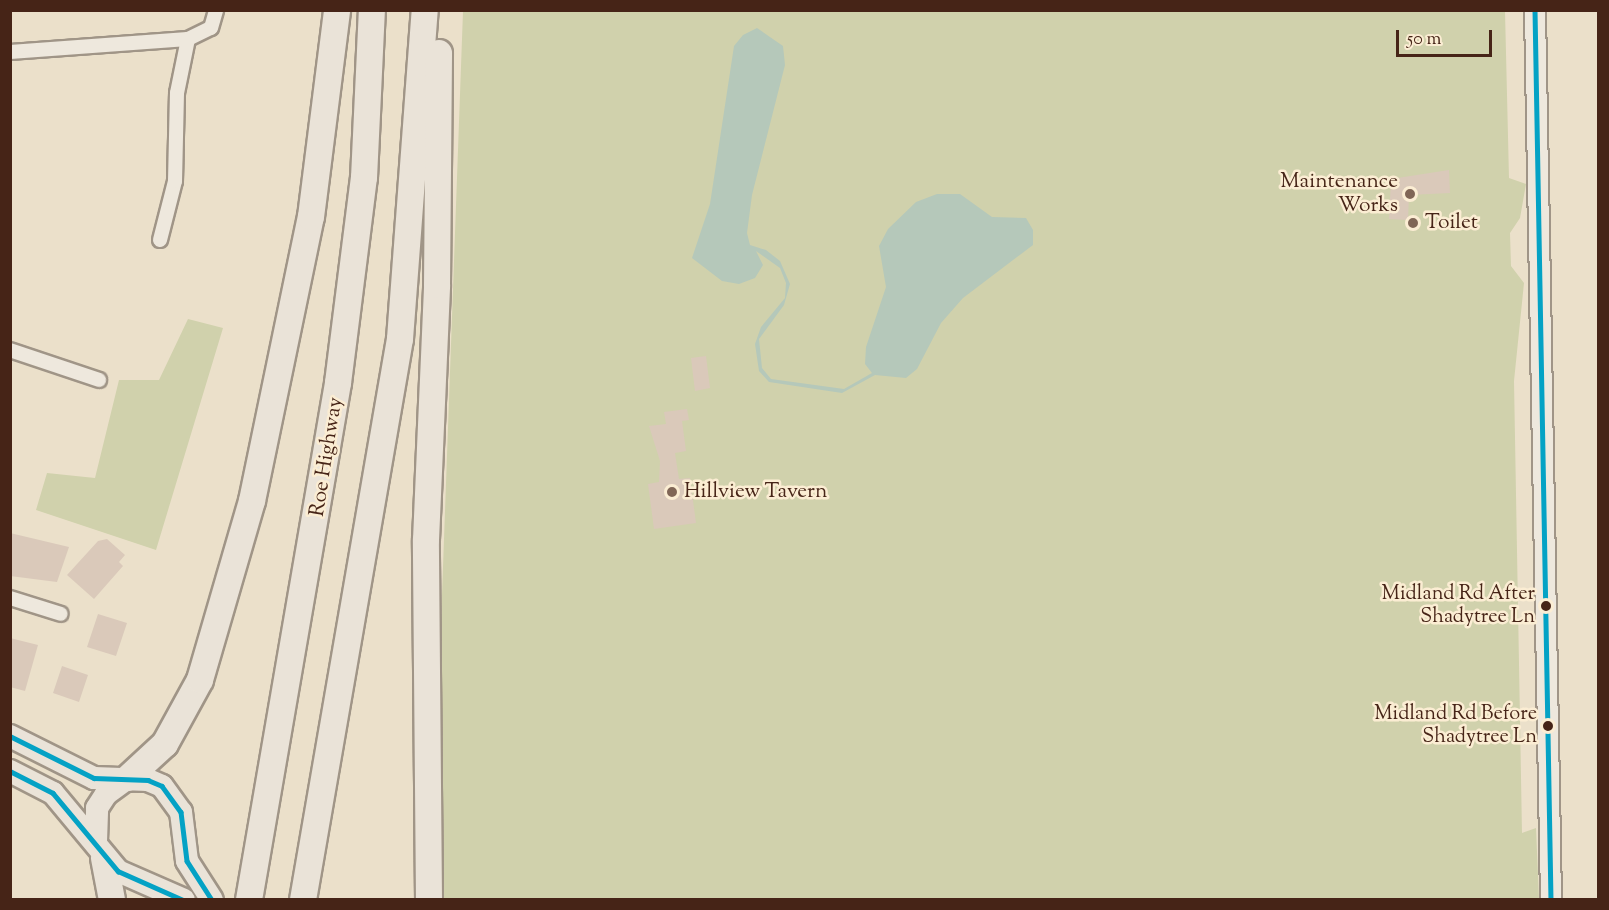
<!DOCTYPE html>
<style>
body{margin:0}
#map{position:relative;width:1609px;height:910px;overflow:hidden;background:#ebe0ca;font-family:"Sorts Mill Goudy",serif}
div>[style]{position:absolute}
.green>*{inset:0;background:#d0d1ac}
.water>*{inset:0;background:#b5c8ba}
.building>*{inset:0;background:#dac9ba}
.roads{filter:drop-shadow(2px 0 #a09587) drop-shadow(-2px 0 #a09587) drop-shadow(0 2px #a09587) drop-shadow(0 -2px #a09587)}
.street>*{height:14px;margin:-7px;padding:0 7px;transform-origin:7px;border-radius:7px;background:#eee8dd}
.secondary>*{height:20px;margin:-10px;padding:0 10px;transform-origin:10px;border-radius:10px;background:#eee8dd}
.primary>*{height:22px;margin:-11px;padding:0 11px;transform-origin:11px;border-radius:11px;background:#eae3d8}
.highway>*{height:26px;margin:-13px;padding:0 13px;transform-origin:13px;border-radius:13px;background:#eae3d8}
.bus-1>*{height:4.5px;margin:-2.25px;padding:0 2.25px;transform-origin:2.25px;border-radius:2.25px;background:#04a2c5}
.dots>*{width:16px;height:16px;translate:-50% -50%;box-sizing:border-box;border:3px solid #fbedd3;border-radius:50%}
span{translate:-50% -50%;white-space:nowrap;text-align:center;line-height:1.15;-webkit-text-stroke:5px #fbedd3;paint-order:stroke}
.bus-label{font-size:20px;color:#462417}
.right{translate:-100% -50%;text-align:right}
.poi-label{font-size:21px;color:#462417}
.left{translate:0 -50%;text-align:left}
.street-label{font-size:21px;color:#462417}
.frame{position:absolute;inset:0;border:12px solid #462417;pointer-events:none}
.scale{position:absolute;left:1396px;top:30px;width:96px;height:27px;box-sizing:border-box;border:3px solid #462417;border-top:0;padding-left:8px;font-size:18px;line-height:21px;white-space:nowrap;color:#462417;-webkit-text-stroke:4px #fbedd3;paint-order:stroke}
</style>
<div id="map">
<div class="green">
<i style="clip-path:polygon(463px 11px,1505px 11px,1509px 178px,1526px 184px,1520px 218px,1510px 233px,1511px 266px,1524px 283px,1514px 381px,1522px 833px,1536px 828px,1539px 899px,431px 900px)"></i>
<i style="clip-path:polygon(188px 319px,223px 328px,156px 550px,36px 510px,47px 473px,95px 478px,119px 380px,159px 380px)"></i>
</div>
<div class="water">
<i style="clip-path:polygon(757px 28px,783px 46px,785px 65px,752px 195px,747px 233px,750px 245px,766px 250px,780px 261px,790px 284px,784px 305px,759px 339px,762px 368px,771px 379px,844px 389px,872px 373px,865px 364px,866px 347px,886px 287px,879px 246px,888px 229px,916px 202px,937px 194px,960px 194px,992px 217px,1026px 218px,1033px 230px,1033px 245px,963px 298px,941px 323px,917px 369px,906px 378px,875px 375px,842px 393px,769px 382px,759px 371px,755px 344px,761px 327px,785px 298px,786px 283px,780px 268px,756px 251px,763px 265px,755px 278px,739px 284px,722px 281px,692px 258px,710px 204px,734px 46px,743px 35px)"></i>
</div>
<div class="building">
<i style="clip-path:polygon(1449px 170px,1450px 193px,1409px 195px,1408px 220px,1389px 219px,1391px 179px)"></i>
<i style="clip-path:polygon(706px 356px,710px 388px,695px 391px,691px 358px)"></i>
<i style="clip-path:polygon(687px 409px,689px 420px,682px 421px,686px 451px,675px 453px,679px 479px,690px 478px,696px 523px,654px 529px,648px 484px,659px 482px,660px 461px,649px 426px,666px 424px,664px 412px)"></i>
<i style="clip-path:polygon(10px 533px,69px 547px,57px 582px,10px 576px)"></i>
<i style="clip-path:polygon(107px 539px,125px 555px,119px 562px,123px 566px,94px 599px,67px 575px,98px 541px)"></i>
<i style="clip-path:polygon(98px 614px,127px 623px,116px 656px,87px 647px)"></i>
<i style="clip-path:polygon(10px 638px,38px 645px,25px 691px,10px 687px)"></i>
<i style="clip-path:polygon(62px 666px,88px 675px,79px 702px,53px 693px)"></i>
</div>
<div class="roads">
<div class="street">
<i style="left:10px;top:52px;width:178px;rotate:-4.2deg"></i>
<i style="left:188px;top:39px;width:25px;rotate:-26deg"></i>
<i style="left:211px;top:28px;width:19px;rotate:-74deg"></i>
<i style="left:160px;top:240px;width:61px;rotate:-75.7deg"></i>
<i style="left:175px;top:181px;width:88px;rotate:-88.7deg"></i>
<i style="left:177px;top:93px;width:55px;rotate:-78.5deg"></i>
<i style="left:10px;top:350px;width:94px;rotate:18.6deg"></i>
<i style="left:10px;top:598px;width:53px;rotate:17.4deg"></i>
</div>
<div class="secondary">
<i style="left:1535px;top:10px;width:890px;rotate:88.97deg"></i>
</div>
<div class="primary">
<i style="left:10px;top:736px;width:94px;rotate:26.6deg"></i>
<i style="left:94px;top:778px;width:54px;rotate:2.1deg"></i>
<i style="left:148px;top:780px;width:15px;rotate:23deg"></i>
<i style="left:162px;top:786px;width:32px;rotate:54deg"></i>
<i style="left:181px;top:812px;width:49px;rotate:83deg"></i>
<i style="left:187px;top:861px;width:46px;rotate:57.3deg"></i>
<i style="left:10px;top:771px;width:48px;rotate:27.1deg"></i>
<i style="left:53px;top:793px;width:102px;rotate:50.2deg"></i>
<i style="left:118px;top:871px;width:72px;rotate:23.7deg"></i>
<i style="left:96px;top:841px;width:33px;rotate:-88deg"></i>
<i style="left:97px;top:808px;width:17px;rotate:-57deg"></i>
<i style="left:106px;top:794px;width:27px;rotate:-36deg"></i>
</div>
<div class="highway">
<i style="left:128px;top:778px;width:50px;rotate:-42.6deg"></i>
<i style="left:165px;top:744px;width:73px;rotate:-61.3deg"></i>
<i style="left:200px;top:680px;width:186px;rotate:-73.8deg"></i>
<i style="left:252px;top:501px;width:290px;rotate:-78.3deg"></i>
<i style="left:311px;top:217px;width:209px;rotate:-82.8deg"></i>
<i style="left:104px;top:858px;width:43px;rotate:79.2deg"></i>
<i style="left:249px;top:900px;width:525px;rotate:-80.23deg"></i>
<i style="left:338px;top:383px;width:207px;rotate:-82.8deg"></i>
<i style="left:364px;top:178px;width:168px;rotate:-87.3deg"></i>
<i style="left:303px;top:900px;width:569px;rotate:-80.19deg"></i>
<i style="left:400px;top:339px;width:330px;rotate:-85.7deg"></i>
<i style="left:429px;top:900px;width:360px;rotate:-90.5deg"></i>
<i style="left:426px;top:540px;width:255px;rotate:-87.5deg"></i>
<i style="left:437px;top:285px;width:232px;rotate:-89.5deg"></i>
</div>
</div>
<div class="bus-1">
<i style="left:1535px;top:10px;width:890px;rotate:88.97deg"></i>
<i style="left:10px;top:736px;width:94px;rotate:26.6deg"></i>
<i style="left:94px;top:778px;width:54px;rotate:2.1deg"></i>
<i style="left:148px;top:780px;width:15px;rotate:23deg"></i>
<i style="left:162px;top:786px;width:32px;rotate:54deg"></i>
<i style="left:181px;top:812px;width:49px;rotate:83deg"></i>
<i style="left:187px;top:861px;width:46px;rotate:57.3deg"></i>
<i style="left:10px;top:771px;width:48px;rotate:27.1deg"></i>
<i style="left:53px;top:793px;width:102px;rotate:50.2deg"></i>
<i style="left:118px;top:871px;width:71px;rotate:24deg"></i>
</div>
<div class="dots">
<i style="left:1410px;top:194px;background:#806656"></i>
<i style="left:1413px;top:223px;background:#806656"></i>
<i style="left:672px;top:492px;background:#806656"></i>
<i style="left:1546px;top:606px;background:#462417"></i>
<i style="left:1548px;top:726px;background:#462417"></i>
</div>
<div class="bus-label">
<span class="right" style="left:1535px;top:606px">Midland Rd After<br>Shadytree Ln</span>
<span class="right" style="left:1537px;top:726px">Midland Rd Before<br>Shadytree Ln</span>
</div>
<div class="poi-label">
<span class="right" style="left:1398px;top:194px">Maintenance<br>Works</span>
<span class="left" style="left:1425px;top:223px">Toilet</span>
<span class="left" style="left:684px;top:492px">Hillview Tavern</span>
</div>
<div class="street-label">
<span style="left:327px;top:457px;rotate:-81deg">Roe Highway</span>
</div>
<div class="frame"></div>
<div class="scale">50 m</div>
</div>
